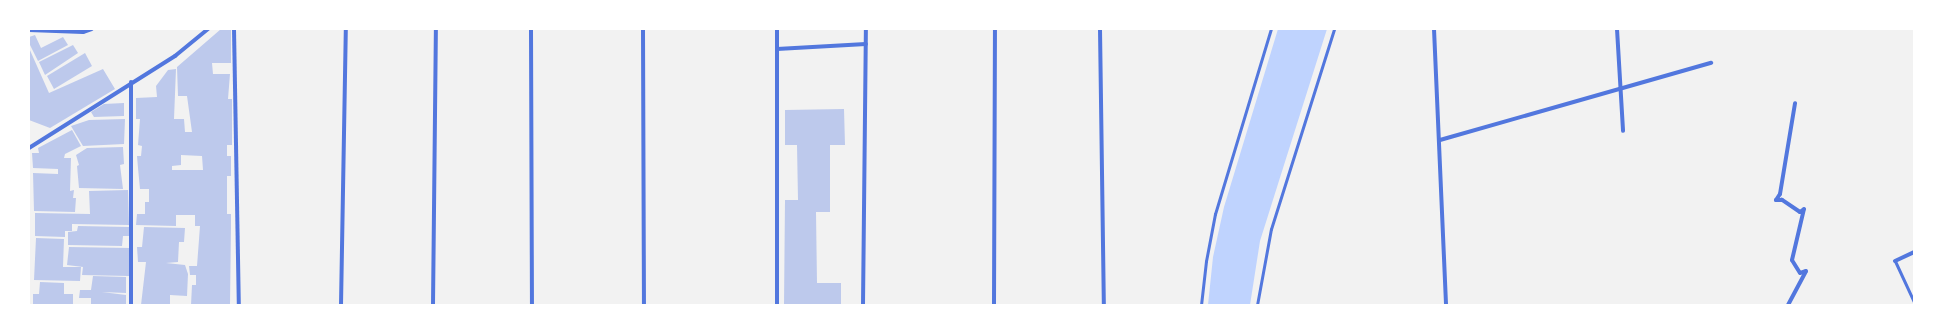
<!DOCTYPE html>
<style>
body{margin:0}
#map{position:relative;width:1943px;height:334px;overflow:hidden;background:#f2f2f2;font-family:Manrope,sans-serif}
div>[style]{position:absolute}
.water>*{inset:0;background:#bfd3fe}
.building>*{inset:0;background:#bdc9ec}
.service>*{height:3px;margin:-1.5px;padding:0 1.5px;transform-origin:1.5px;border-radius:1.5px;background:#5277de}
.minor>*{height:4px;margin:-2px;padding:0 2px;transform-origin:2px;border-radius:2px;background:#5277de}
span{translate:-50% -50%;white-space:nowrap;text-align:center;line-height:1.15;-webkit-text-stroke:3px #fff;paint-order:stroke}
.frame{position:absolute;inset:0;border:30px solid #fff;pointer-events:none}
</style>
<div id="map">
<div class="water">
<i style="clip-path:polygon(1278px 29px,1327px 29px,1260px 241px,1250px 305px,1208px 305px,1213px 257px,1224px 207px)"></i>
</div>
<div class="building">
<i style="clip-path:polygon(evenodd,221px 29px,231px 29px,231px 63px,212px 63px,213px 74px,230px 74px,228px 99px,232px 99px,232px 145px,227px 145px,227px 156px,231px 156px,231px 176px,227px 176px,227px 214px,231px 214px,231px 227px,230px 305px,191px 305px,192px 285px,196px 285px,196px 275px,190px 275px,189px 266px,197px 266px,200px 226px,195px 226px,195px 215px,176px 215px,176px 226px,136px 225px,137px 214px,145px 214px,145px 202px,149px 202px,149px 189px,140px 189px,138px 168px,137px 156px,141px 156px,142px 146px,138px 145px,140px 119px,136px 119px,136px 98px,157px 97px,156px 86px,168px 70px,176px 69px,174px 119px,184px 119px,185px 132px,192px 132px,187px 96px,178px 96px,177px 67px,221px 29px,181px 155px,202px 156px,203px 170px,172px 170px,172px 166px,181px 165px,181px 155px)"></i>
<i style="clip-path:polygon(35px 35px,41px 48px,63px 37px,68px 45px,38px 61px,29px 43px,29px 37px)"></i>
<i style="clip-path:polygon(73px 45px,78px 53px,45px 75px,39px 62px)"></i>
<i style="clip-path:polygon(29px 48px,49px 93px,103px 69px,115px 89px,50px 128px,29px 120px)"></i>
<i style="clip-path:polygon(85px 53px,92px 66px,54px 89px,47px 76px)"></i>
<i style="clip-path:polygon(124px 103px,124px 116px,94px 117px,91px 112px,104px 104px)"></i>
<i style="clip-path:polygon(844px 109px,845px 145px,830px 145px,830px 212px,816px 212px,817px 283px,841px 283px,841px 305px,784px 305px,785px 200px,798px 200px,797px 145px,785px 145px,785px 110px)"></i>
<i style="clip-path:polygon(125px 119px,124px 144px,83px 146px,71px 126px,89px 120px)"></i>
<i style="clip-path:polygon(72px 130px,81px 146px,65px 154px,64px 158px,71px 158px,70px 191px,74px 190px,73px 198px,76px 198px,75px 212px,34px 211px,33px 173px,58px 174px,58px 169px,33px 168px,32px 153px,39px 153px,38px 148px)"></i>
<i style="clip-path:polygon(123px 147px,124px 164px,120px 165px,123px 189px,79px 188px,77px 166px,79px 165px,76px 155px,87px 148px)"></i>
<i style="clip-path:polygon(128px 190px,129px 225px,72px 224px,72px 231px,65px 231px,65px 237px,35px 236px,35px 213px,90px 214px,89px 191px)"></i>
<i style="clip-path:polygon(78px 226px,129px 227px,129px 236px,123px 236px,122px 246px,68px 245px,68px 232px,77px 231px)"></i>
<i style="clip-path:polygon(144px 227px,185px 228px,184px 242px,179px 242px,178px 262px,166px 263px,185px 265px,188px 274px,187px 296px,170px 295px,170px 305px,141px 305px,146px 262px,138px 262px,137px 247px,142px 247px)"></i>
<i style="clip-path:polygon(36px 238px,64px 239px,63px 267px,81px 267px,80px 281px,34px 280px)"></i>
<i style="clip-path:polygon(69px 247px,130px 248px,129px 276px,82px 275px,83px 267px,67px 265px)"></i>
<i style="clip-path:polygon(93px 276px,126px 277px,126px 293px,102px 292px,126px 295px,126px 305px,91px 305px,91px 298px,79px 298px,80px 290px,91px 290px)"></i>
<i style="clip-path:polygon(40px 282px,64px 283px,64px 294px,73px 294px,73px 305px,33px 305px,33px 294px,39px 294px)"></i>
</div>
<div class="service">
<i style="left:1895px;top:261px;width:45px;rotate:65.1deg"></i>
<i style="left:1201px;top:305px;width:44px;rotate:-83.5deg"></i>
<i style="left:1206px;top:261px;width:48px;rotate:-79.2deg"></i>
<i style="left:1215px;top:214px;width:193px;rotate:-73.2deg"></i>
<i style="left:1257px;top:305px;width:77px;rotate:-79.6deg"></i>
<i style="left:1271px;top:229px;width:210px;rotate:-72.5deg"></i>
</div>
<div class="minor">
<i style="left:234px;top:29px;width:276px;rotate:89deg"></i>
<i style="left:531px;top:29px;width:276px;rotate:89.8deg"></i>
<i style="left:643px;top:29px;width:276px;rotate:89.8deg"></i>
<i style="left:777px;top:29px;width:276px;rotate:90deg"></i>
<i style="left:1100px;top:29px;width:276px;rotate:89.2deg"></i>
<i style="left:1434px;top:29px;width:276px;rotate:87.5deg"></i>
<i style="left:1617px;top:29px;width:102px;rotate:86.6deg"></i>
<i style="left:29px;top:30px;width:54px;rotate:2.1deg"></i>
<i style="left:83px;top:32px;width:9px;rotate:-18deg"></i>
<i style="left:777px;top:49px;width:89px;rotate:-3.2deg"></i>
<i style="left:1440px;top:140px;width:282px;rotate:-15.9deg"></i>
<i style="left:29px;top:148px;width:173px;rotate:-32.2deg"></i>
<i style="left:175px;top:56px;width:43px;rotate:-39.3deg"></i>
<i style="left:1895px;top:261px;width:21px;rotate:-25deg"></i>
<i style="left:131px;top:305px;width:223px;rotate:-90deg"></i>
<i style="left:341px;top:305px;width:276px;rotate:-89deg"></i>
<i style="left:433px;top:305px;width:276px;rotate:-89.4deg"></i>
<i style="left:863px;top:305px;width:276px;rotate:-89.4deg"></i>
<i style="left:994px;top:305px;width:276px;rotate:-89.8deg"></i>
<i style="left:1788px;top:305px;width:38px;rotate:-62deg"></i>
<i style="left:1806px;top:271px;width:6px;rotate:162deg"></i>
<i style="left:1800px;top:273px;width:15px;rotate:-122deg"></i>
<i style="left:1792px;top:260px;width:52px;rotate:-76.8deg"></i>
<i style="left:1804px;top:209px;width:5px;rotate:143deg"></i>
<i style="left:1800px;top:212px;width:22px;rotate:-146deg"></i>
<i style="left:1782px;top:200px;width:6px;rotate:180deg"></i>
<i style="left:1776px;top:200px;width:7px;rotate:-56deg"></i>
<i style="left:1780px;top:194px;width:92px;rotate:-80.6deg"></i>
</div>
<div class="frame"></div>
</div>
